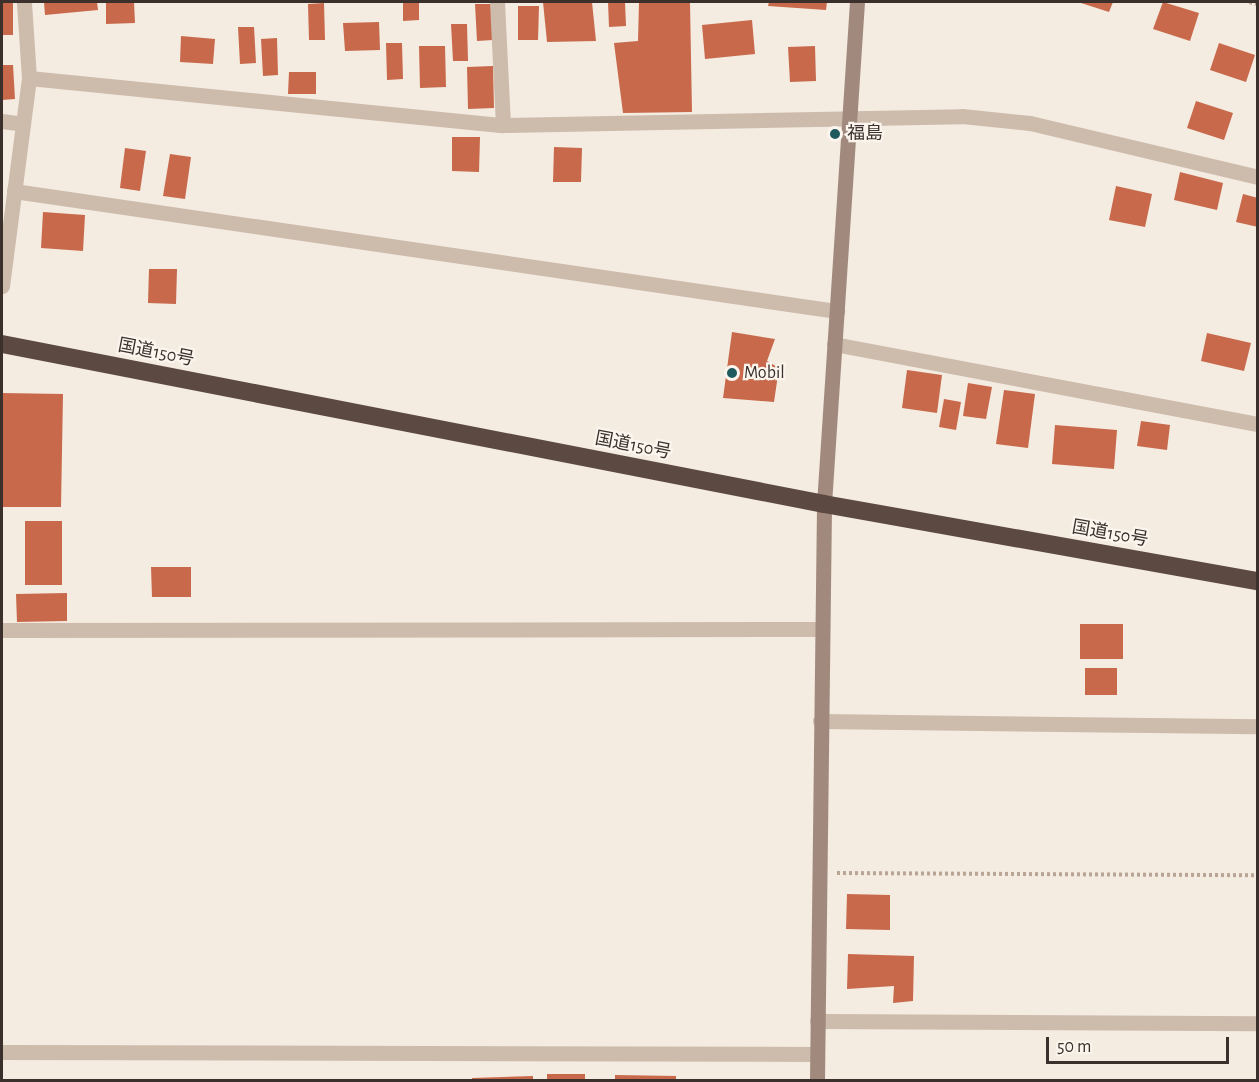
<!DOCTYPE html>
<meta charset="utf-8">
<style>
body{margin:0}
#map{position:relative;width:1259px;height:1082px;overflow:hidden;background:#f4ebe1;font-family:"Alegreya Sans","Noto Sans JP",sans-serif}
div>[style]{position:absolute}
.building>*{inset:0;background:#c8694b}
.path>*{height:4px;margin-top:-2px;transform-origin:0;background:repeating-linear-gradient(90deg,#b9a596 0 3px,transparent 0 6px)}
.street>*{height:15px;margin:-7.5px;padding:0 7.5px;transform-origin:7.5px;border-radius:7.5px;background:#cdbbac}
.secondary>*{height:15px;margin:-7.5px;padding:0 7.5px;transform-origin:7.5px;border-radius:7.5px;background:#a18a7d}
.highway>*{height:18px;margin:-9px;padding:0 9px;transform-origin:9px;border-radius:9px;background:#5c4a42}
.dots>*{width:16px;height:16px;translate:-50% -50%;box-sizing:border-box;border:3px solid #fbf5ee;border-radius:50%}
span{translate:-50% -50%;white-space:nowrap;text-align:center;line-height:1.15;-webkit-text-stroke:4.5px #fbf5ee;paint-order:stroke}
.poi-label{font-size:18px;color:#3b302b}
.left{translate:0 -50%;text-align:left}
.street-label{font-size:18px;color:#3b302b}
.frame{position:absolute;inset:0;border:3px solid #3b302b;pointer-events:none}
.scale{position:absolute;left:1046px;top:1037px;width:183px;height:27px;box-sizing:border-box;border:3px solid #3b302b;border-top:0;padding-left:8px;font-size:18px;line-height:21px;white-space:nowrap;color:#3b302b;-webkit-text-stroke:4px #fbf5ee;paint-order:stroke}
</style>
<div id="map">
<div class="building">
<i style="clip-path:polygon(2px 2px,13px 2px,13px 35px,2px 35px)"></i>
<i style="clip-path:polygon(44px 2px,97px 2px,98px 10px,45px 15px)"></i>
<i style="clip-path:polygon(106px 2px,134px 2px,135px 23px,106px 24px)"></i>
<i style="clip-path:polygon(403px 2px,419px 2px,419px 20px,403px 21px)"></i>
<i style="clip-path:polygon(543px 2px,592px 2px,596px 41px,547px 42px)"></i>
<i style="clip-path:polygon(608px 2px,625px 2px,626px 26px,609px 27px)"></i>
<i style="clip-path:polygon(639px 2px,690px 2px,692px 112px,623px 113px,614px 43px,638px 41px)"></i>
<i style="clip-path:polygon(769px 2px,827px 2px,826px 10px,768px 6px)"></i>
<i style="clip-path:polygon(1078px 2px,1113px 2px,1109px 12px)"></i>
<i style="clip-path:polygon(1163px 2px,1199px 13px,1190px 41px,1153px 29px)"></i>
<i style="clip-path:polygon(324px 3px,325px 40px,309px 40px,308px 4px)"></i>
<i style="clip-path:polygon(475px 4px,491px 4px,493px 40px,477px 41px)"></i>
<i style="clip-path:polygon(518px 6px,539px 6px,538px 40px,518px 40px)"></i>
<i style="clip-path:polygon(752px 20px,755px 54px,705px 59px,702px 25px)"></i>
<i style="clip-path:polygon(379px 22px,380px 50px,345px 51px,343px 23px)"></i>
<i style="clip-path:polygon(451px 24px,467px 24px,468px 61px,453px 61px)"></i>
<i style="clip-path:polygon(238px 27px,254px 27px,256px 63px,240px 64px)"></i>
<i style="clip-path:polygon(181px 36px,215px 39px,213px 64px,180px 62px)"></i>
<i style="clip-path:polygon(277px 38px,278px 75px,263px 76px,261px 39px)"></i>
<i style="clip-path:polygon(386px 43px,402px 43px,403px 79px,387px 80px)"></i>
<i style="clip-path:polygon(1219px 43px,1255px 55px,1246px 82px,1210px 70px)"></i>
<i style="clip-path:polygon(419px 46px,445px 46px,446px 87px,420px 88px)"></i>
<i style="clip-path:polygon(815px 46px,816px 81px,790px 82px,788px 47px)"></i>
<i style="clip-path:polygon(2px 65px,13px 65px,15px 99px,2px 100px)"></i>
<i style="clip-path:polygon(493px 66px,494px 108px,468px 109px,467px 67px)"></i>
<i style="clip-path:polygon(289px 72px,316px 72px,316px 94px,288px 94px)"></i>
<i style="clip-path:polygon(1196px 101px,1233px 113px,1224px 140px,1187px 128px)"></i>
<i style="clip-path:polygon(452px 137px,480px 137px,479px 172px,452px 171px)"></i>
<i style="clip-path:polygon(554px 147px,582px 148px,581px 182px,553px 182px)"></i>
<i style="clip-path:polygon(125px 148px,146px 151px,140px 191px,120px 188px)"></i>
<i style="clip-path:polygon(170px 154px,191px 157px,185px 199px,163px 196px)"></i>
<i style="clip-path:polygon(1180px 172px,1223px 183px,1217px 210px,1174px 200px)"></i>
<i style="clip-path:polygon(1116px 186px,1152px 194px,1145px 227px,1109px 220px)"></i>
<i style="clip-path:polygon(1243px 194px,1258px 198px,1258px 227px,1236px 222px)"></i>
<i style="clip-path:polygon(43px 212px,85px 215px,83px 251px,41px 248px)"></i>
<i style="clip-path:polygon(149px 269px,177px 269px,176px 304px,148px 303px)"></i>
<i style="clip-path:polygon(732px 332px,775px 339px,767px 361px,779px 368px,774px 402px,723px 398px)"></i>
<i style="clip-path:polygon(1207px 333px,1251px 343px,1244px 371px,1201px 361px)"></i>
<i style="clip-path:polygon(907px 370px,942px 375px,937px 413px,902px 408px)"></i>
<i style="clip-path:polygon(968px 383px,992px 387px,986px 419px,963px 416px)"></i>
<i style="clip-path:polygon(1004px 390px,1035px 394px,1028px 448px,996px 444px)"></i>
<i style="clip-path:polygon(2px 393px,63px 394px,61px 507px,2px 507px)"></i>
<i style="clip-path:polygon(944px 399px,961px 402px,956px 430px,939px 427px)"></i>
<i style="clip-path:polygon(1141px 421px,1170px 425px,1167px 450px,1137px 446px)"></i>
<i style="clip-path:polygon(1055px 425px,1117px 430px,1114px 469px,1052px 464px)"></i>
<i style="clip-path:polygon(25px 521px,62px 521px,62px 585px,25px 585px)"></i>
<i style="clip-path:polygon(151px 567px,191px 567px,191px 597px,152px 597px)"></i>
<i style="clip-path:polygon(67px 593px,67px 621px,17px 622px,16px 594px)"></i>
<i style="clip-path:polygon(1080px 624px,1123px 624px,1123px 659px,1080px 659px)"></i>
<i style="clip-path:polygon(1085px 668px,1117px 668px,1117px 695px,1085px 695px)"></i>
<i style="clip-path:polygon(847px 894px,890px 895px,890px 930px,846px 929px)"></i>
<i style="clip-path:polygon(848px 954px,914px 956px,913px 1001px,893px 1003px,894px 986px,847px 989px)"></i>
<i style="clip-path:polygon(547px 1074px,585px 1074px,585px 1080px,547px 1080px)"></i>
<i style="clip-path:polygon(615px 1075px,676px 1076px,676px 1080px,615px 1080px)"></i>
<i style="clip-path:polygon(533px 1076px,533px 1080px,472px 1080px,472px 1078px)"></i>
</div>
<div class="path">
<i style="left:1249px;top:2px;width:9px;rotate:13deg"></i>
<i style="left:837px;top:873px;width:421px;rotate:0.3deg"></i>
</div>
<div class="street">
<i style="left:497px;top:2px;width:123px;rotate:87.2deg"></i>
<i style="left:29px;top:78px;width:476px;rotate:5.7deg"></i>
<i style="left:503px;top:125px;width:459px;rotate:-1.1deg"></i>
<i style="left:962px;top:116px;width:68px;rotate:5.9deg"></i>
<i style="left:1030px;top:123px;width:234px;rotate:13.3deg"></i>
<i style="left:2px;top:121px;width:21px;rotate:8deg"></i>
<i style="left:14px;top:191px;width:832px;rotate:8.3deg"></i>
<i style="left:2px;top:286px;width:210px;rotate:-82.6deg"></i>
<i style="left:29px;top:78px;width:76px;rotate:-93.8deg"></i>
<i style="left:834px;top:344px;width:431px;rotate:10.7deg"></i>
<i style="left:2px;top:630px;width:818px;rotate:-0.07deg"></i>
<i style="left:820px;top:721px;width:438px;rotate:0.7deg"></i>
<i style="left:817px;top:1021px;width:441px;rotate:0.3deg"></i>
<i style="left:2px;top:1052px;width:815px;rotate:0.14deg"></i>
</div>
<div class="secondary">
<i style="left:817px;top:1080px;width:576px;rotate:-89.3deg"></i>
<i style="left:824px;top:504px;width:503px;rotate:-86.24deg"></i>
</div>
<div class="highway">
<i style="left:2px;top:344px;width:837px;rotate:11.01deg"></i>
<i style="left:824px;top:504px;width:441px;rotate:10.1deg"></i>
</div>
<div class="dots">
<i style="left:835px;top:134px;background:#1f5a5e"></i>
<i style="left:732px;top:373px;background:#1f5a5e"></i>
</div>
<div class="poi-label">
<span class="left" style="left:847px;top:134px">福島</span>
<span class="left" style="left:744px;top:373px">Mobil</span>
</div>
<div class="street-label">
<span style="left:156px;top:353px;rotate:11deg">国道150号</span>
<span style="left:633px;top:446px;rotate:11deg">国道150号</span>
<span style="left:1110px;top:534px;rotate:10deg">国道150号</span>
</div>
<div class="frame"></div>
<div class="scale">50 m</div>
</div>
